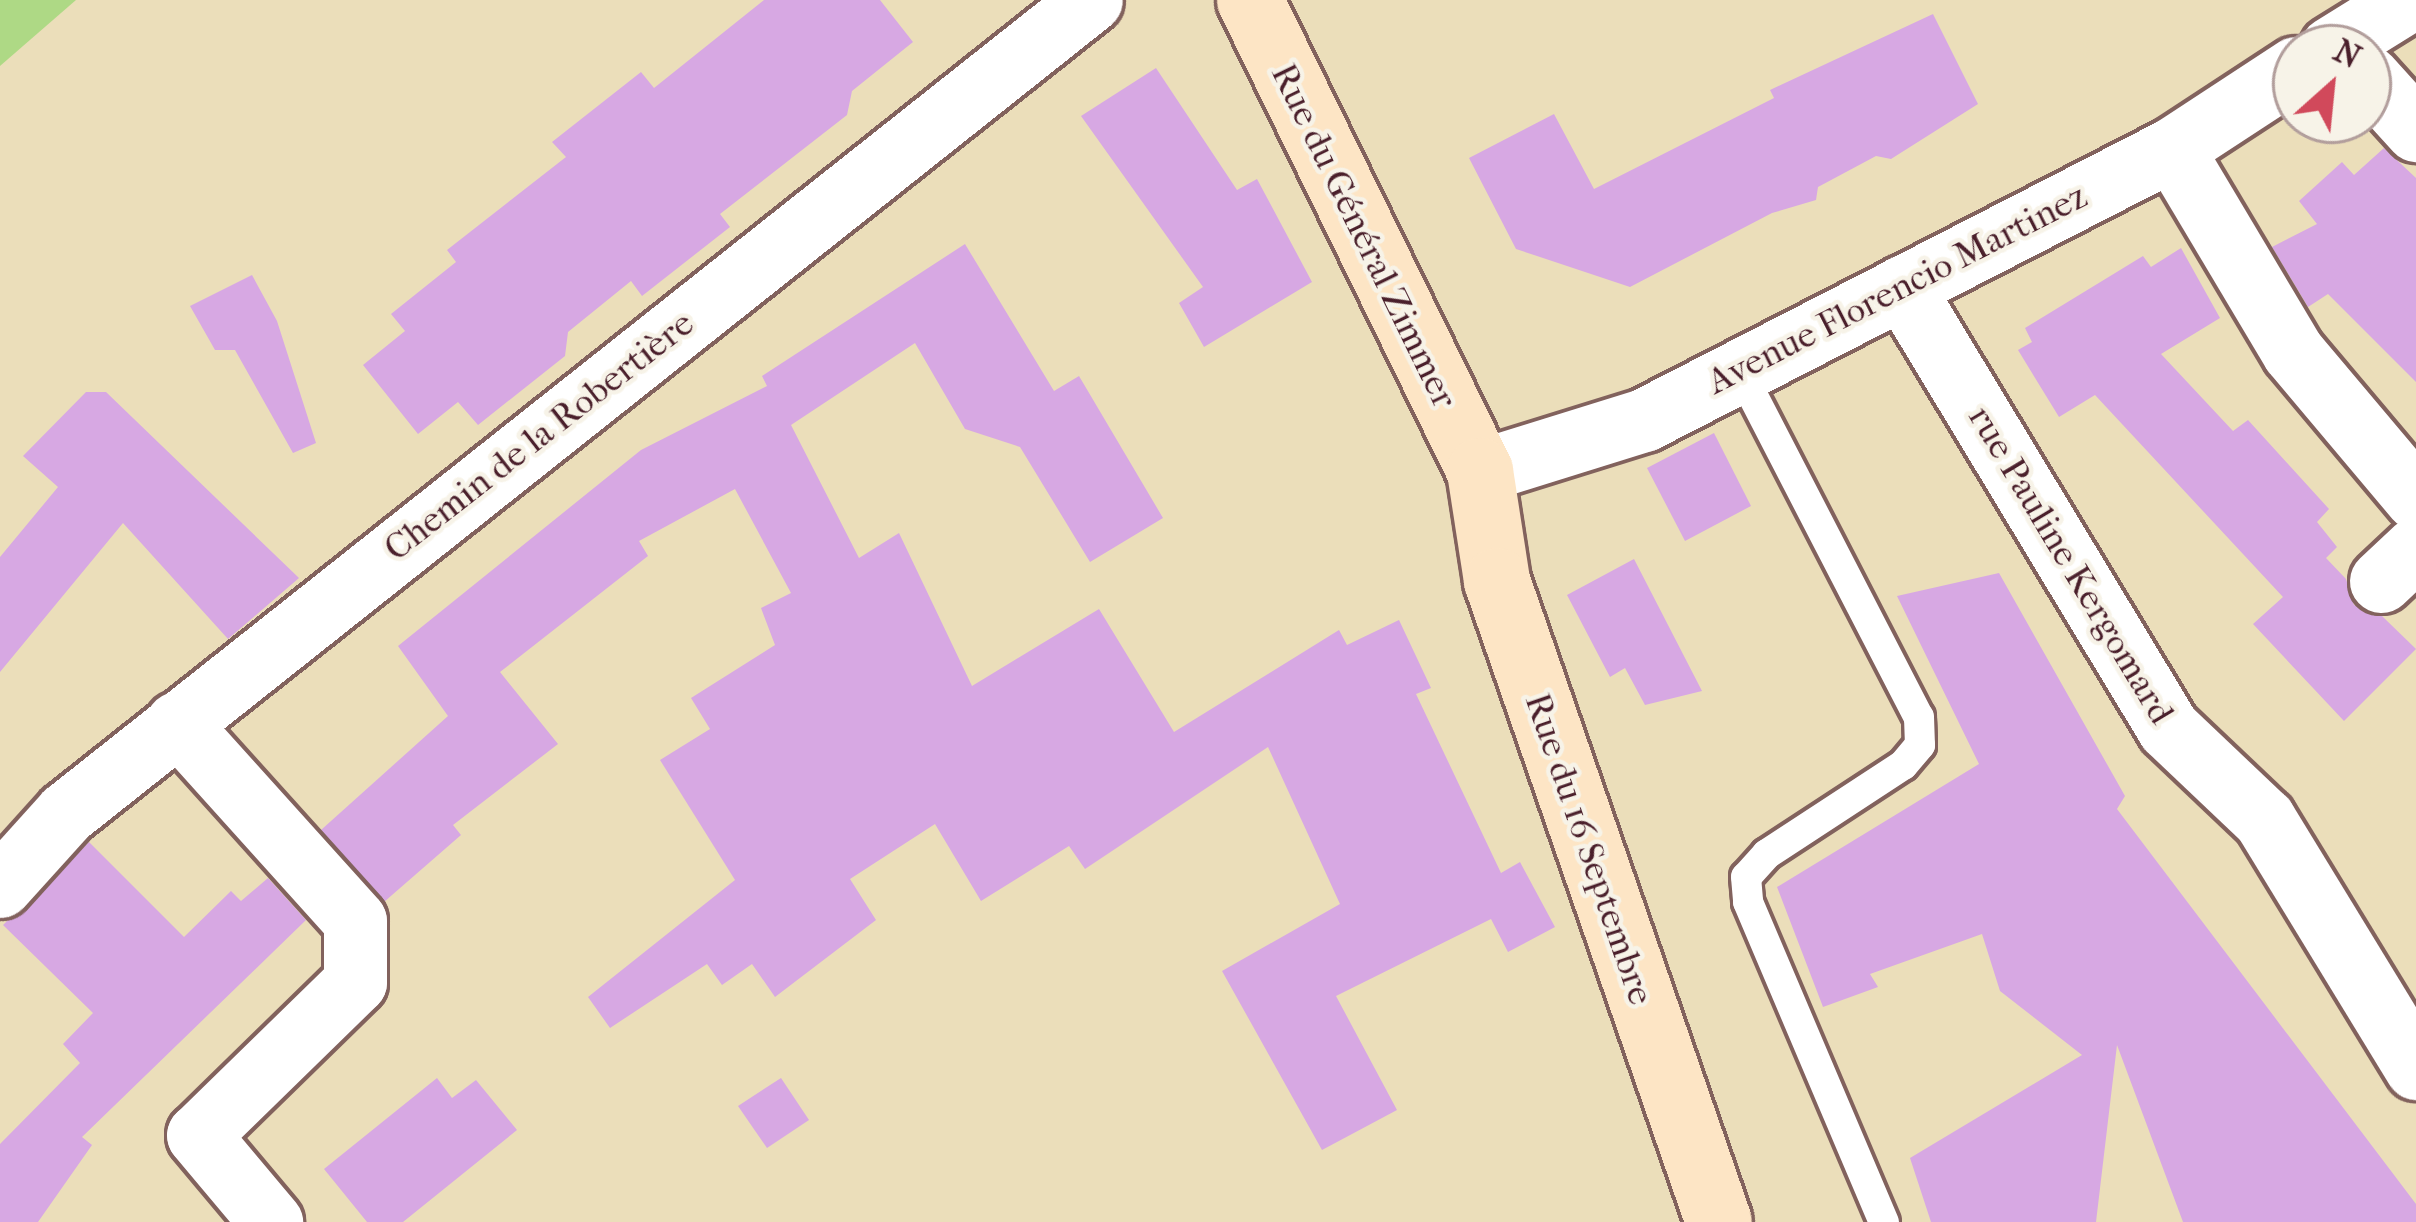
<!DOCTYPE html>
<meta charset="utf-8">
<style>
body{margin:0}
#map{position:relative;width:2416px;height:1222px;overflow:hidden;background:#ebdeba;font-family:"IM FELL French Canon",serif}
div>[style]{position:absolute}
.green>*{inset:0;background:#aed985}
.building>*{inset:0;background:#d7a8e3}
.roads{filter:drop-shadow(3px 0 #82625d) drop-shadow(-3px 0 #82625d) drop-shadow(0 3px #82625d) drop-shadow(0 -3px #82625d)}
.lane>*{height:30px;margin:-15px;padding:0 15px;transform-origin:15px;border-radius:15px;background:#fff}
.street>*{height:63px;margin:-31.5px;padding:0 31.5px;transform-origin:31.5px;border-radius:31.5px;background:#fff}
.secondary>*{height:66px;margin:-33px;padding:0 33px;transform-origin:33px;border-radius:33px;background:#fde5c5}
span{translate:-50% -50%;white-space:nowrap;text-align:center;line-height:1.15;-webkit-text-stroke:9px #f7f3e8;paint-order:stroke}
.street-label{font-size:36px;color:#4a1f2b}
.north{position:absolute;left:2272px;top:24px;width:120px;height:120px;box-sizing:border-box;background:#f7f3e8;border:3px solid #b29e9c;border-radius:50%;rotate:27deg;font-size:33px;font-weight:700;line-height:48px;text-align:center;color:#4a1f2b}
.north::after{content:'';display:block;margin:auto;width:42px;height:54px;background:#d1495b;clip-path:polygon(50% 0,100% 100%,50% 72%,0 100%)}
</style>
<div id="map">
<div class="green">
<i style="clip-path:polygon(0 0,76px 0,0 66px)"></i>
</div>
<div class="building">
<i style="clip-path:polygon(764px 0,880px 0,913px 42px,852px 91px,847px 115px,720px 214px,730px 227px,642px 296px,631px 281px,568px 332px,565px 356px,478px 425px,458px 402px,418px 434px,363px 365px,405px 331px,391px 314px,456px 262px,447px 250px,566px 157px,552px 142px,641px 72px,654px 88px)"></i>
<i style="clip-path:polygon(1933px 14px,1978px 104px,1891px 159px,1876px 156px,1818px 187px,1816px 200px,1772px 213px,1630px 287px,1516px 249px,1469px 158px,1554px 114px,1594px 189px,1774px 98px,1770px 90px)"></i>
<i style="clip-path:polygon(1156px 68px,1237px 190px,1257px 179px,1312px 282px,1204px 347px,1179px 303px,1203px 287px,1081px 116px)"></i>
<i style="clip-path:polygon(2384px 148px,2416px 178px,2416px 382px,2328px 294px,2308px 307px,2272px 247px,2317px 224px,2299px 201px,2342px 162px,2354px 175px)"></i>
<i style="clip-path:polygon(965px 244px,1054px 391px,1079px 376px,1163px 518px,1090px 562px,1020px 447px,965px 429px,915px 343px,791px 425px,859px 558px,899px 533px,972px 686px,1099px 609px,1174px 732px,1339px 630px,1347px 645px,1399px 620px,1431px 688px,1416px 694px,1501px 873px,1520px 862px,1555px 927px,1508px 952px,1491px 919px,1336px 996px,1397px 1110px,1322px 1150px,1222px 971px,1340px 904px,1268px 747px,1085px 869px,1069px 846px,981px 901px,935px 824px,850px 879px,876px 920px,775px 997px,752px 964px,722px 985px,707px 964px,610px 1028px,588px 997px,735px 880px,660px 760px,710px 729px,691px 698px,775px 645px,761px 608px,791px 593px,735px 489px,639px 541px,648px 556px,500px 672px,558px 744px,453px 825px,461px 835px,384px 902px,321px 830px,448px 716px,398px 646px,641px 450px,767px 386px,762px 376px)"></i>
<i style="clip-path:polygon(2181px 248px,2220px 318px,2161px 354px,2233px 431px,2248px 420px,2329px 509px,2317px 522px,2337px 547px,2326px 558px,2346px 579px,2354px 605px,2382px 616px,2416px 649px,2344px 721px,2253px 624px,2283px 597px,2095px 395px,2059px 417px,2018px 350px,2032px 342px,2025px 328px,2143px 256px,2151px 267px)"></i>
<i style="clip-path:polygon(252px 275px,277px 321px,316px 443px,293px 453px,235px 350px,215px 350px,190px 306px)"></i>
<i style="clip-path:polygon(86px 392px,106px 392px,299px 578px,228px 639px,123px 523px,0 672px,0 557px,58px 487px,23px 456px)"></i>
<i style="clip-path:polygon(1714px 433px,1751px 506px,1685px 541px,1647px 468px)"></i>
<i style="clip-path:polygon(1634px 559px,1702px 691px,1645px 705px,1625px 668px,1610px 677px,1567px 595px)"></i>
<i style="clip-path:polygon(1999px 573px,2125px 796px,2117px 809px,2416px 1204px,2416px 1222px,2183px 1222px,2117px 1045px,2096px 1222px,1931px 1222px,1910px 1158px,2082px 1055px,2000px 991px,1982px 934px,1870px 974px,1878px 987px,1823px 1007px,1777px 887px,1979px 764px,1897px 596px)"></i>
<i style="clip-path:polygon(89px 842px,184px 937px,231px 891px,241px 901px,268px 878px,306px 920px,82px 1137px,92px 1145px,38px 1222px,0 1222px,0 1144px,80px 1063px,63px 1044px,93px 1013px,3px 925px)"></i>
<i style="clip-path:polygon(437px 1078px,452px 1098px,476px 1080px,517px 1130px,403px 1222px,367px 1222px,324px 1169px)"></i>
<i style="clip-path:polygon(781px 1078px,809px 1120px,767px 1148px,738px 1106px)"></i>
</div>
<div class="roads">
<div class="lane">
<i style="left:1739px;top:369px;width:392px;rotate:62.7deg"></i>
<i style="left:1919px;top:717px;width:28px;rotate:88deg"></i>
<i style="left:1920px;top:745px;width:26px;rotate:130deg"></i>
<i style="left:1903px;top:765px;width:163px;rotate:146.8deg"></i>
<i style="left:1767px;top:854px;width:31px;rotate:132deg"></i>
<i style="left:1746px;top:877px;width:25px;rotate:85deg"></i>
<i style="left:1748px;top:902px;width:348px;rotate:67deg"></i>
</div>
<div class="street">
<i style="left:2331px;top:48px;width:91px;rotate:-31.9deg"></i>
<i style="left:2368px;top:77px;width:72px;rotate:47.8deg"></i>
<i style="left:2172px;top:149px;width:236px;rotate:59.2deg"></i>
<i style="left:2293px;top:352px;width:191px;rotate:49.9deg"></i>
<i style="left:1902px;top:287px;width:515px;rotate:58.9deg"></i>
<i style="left:2168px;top:728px;width:132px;rotate:43.5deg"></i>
<i style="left:2264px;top:819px;width:292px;rotate:58.6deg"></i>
<i style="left:1480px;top:471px;width:172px;rotate:-17.3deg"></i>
<i style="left:1644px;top:420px;width:593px;rotate:-27.17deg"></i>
<i style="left:2172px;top:149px;width:148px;rotate:-33.2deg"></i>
<i style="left:2381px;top:581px;width:48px;rotate:-43.3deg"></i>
<i style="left:177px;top:723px;width:266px;rotate:48deg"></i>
<i style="left:355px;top:921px;width:61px;rotate:90deg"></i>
<i style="left:355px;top:982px;width:219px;rotate:135.7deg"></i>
<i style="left:198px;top:1135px;width:114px;rotate:50deg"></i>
<i style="left:0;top:886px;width:98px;rotate:-47.9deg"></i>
<i style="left:66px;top:813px;width:1308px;rotate:-38.42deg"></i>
</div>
<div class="secondary">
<i style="left:1250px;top:0;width:524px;rotate:63.97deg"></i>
<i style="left:1480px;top:471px;width:111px;rotate:81.2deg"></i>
<i style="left:1497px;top:581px;width:678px;rotate:70.9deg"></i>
</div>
</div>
<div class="street-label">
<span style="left:1364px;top:236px;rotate:64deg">Rue du Général Zimmer</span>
<span style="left:1897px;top:289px;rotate:-27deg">Avenue Florencio Martinez</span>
<span style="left:539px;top:436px;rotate:-38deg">Chemin de la Robertière</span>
<span style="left:2071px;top:565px;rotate:59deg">rue Pauline Kergomard</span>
<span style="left:1589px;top:849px;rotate:71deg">Rue du 16 Septembre</span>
</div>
<div class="north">N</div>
</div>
